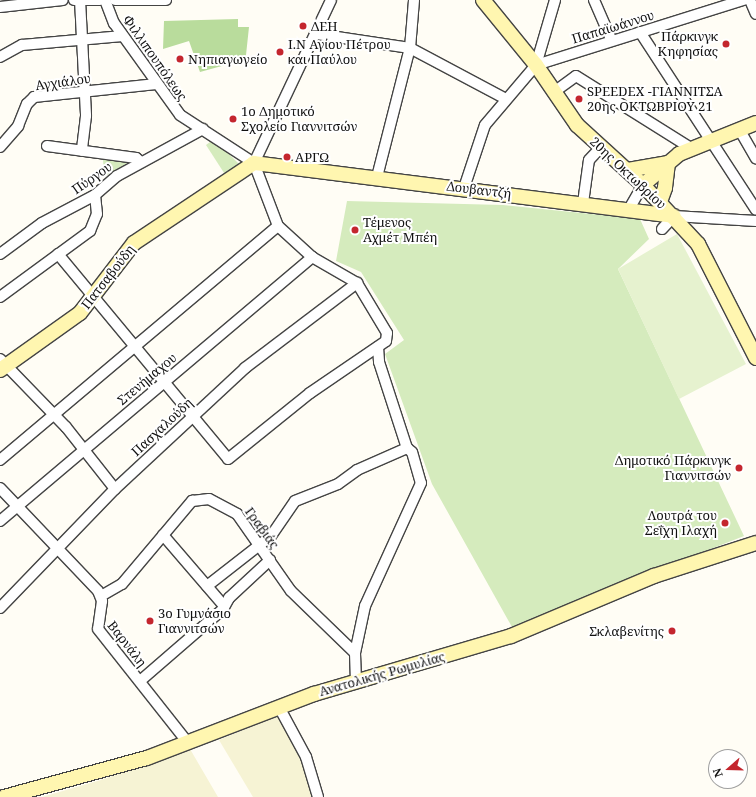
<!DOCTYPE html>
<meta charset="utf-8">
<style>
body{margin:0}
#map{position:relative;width:756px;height:797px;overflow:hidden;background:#fffdf5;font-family:"Noto Serif",serif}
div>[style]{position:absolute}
.farmland>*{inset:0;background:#f6f3d4}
.green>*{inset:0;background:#d5ebbd}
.forest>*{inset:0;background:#b9dc9c}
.pitch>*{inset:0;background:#e6f2cf}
.roads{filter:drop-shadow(1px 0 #444) drop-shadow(-1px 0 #444) drop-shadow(0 1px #444) drop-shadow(0 -1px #444)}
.street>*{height:10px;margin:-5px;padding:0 5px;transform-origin:5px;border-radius:5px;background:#fff}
.secondary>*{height:14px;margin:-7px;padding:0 7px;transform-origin:7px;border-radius:7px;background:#fff6b0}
.dots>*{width:11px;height:11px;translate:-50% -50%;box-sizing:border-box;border:2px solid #fff;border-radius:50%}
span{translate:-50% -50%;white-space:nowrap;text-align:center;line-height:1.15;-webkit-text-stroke:4px #fff;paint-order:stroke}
.poi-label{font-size:13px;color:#111}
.left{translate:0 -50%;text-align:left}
.right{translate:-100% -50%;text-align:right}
.street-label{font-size:13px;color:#111}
.north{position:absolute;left:708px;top:749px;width:40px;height:40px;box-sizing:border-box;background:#fff;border:1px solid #a0a0a0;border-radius:50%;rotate:250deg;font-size:11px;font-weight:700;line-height:16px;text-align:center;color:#111}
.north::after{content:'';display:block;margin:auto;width:14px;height:18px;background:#c4262e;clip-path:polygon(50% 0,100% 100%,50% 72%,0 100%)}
</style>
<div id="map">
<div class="farmland">
<i style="clip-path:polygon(277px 716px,299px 754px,314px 797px,253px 797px,219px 740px)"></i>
<i style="clip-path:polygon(190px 749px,218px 797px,42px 797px,101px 780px)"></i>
</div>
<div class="green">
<i style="clip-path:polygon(214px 139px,241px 166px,226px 176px,206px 145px)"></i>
<i style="clip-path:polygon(103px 159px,129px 162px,104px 177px)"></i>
<i style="clip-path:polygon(347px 201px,503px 205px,640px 219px,649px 239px,618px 269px,744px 536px,512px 627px,432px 484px,385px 354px,404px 340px,361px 272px,336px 261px)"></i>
</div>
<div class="forest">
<i style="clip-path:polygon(238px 19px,238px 27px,249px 27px,246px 55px,240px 61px,200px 72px,189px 41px,163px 49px,164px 21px)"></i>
</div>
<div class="pitch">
<i style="clip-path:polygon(677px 234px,746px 364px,679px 399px,618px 269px)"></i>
</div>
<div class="roads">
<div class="street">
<i style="left:74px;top:0;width:26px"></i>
<i style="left:80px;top:0;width:116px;rotate:87deg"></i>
<i style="left:86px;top:116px;width:35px;rotate:97deg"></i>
<i style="left:105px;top:0;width:25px;rotate:69deg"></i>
<i style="left:114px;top:23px;width:113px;rotate:54.3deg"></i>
<i style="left:180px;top:115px;width:88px;rotate:33deg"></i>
<i style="left:115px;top:0;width:51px"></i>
<i style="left:594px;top:0;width:43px;rotate:66.4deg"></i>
<i style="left:750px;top:0;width:15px;rotate:67deg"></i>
<i style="left:0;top:7px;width:63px;rotate:-6.3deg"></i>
<i style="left:640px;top:32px;width:212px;rotate:56.9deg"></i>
<i style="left:317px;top:34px;width:94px;rotate:8.6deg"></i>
<i style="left:410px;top:48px;width:109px;rotate:28deg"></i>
<i style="left:0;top:57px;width:25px;rotate:-29deg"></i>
<i style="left:22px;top:45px;width:101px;rotate:-5.1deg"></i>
<i style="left:536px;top:65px;width:218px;rotate:-17.4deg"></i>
<i style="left:554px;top:92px;width:27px;rotate:-36deg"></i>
<i style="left:576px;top:76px;width:136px;rotate:32.1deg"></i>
<i style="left:739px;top:129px;width:34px;rotate:60deg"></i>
<i style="left:47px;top:146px;width:90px;rotate:7.7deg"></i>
<i style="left:136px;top:158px;width:6px;rotate:39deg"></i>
<i style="left:0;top:147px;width:28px;rotate:-49deg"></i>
<i style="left:18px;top:126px;width:24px;rotate:-68deg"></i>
<i style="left:27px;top:104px;width:10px;rotate:-45deg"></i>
<i style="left:34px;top:97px;width:123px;rotate:-6.1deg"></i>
<i style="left:377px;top:177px;width:133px;rotate:-75.7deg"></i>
<i style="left:410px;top:48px;width:48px;rotate:-85.2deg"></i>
<i style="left:464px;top:188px;width:66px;rotate:-71.6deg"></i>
<i style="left:485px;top:125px;width:79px;rotate:-49.6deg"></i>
<i style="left:536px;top:65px;width:68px;rotate:-73.7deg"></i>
<i style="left:583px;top:203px;width:43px;rotate:-82.1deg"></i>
<i style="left:589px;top:160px;width:18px;rotate:-47deg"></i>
<i style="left:629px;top:209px;width:28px;rotate:-60deg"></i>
<i style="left:662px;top:229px;width:18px;rotate:-47deg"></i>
<i style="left:674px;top:216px;width:82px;rotate:3.5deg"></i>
<i style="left:0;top:254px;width:52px;rotate:-36.4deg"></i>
<i style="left:42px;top:223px;width:60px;rotate:-27.8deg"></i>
<i style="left:95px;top:195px;width:29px;rotate:-41deg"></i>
<i style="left:117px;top:176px;width:98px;rotate:-28.7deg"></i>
<i style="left:58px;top:254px;width:266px;rotate:50.3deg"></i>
<i style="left:228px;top:459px;width:105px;rotate:-38.8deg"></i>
<i style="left:310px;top:393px;width:92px;rotate:-34.4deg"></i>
<i style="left:386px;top:341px;width:8px;rotate:-83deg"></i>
<i style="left:387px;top:333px;width:58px;rotate:-121deg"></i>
<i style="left:357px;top:283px;width:52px;rotate:-150deg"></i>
<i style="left:312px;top:257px;width:46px;rotate:-137.6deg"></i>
<i style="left:278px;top:226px;width:67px;rotate:-110.9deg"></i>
<i style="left:254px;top:163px;width:180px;rotate:-64.7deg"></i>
<i style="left:0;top:297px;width:112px;rotate:-36.3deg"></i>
<i style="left:90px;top:231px;width:18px;rotate:-68deg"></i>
<i style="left:97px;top:214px;width:19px;rotate:-96deg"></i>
<i style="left:378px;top:347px;width:15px;rotate:86deg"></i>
<i style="left:379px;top:362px;width:90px;rotate:72deg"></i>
<i style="left:0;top:359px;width:95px;rotate:45.9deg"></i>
<i style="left:66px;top:427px;width:79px;rotate:51.7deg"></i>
<i style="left:0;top:460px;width:363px;rotate:-40.1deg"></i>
<i style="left:0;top:488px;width:142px;rotate:46.4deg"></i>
<i style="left:98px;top:591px;width:11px;rotate:68deg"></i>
<i style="left:102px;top:601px;width:28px;rotate:98deg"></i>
<i style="left:98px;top:629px;width:145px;rotate:51.7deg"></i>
<i style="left:0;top:521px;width:409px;rotate:-40.2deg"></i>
<i style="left:163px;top:535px;width:94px;rotate:49.3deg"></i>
<i style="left:207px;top:586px;width:81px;rotate:-38deg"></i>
<i style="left:271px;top:536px;width:42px;rotate:-55.6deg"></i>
<i style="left:295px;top:501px;width:46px;rotate:-21.6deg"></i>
<i style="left:338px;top:484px;width:24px;rotate:-36deg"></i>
<i style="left:357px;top:470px;width:55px;rotate:-23.7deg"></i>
<i style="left:407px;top:448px;width:6px;rotate:39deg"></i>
<i style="left:412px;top:452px;width:32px;rotate:74deg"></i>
<i style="left:421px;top:483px;width:135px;rotate:114.5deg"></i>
<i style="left:365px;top:606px;width:48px;rotate:102deg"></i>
<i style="left:101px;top:596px;width:24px;rotate:-30deg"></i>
<i style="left:122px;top:584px;width:109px;rotate:-49.9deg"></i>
<i style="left:192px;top:501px;width:17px;rotate:-7deg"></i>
<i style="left:209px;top:499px;width:32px;rotate:28deg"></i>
<i style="left:237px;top:514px;width:94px;rotate:55deg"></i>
<i style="left:291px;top:591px;width:89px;rotate:44.1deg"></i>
<i style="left:355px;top:653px;width:27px;rotate:88deg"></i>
<i style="left:0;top:608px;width:165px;rotate:-46deg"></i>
<i style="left:115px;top:489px;width:178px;rotate:-42.9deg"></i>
<i style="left:245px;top:368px;width:141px;rotate:-37.2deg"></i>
<i style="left:140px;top:681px;width:110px;rotate:-40.9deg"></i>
<i style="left:223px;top:609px;width:13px;rotate:-61deg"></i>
<i style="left:229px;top:598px;width:56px;rotate:-42.8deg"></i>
<i style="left:279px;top:707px;width:57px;rotate:61.6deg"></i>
<i style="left:306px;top:757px;width:42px;rotate:73.3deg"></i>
</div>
<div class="secondary">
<i style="left:483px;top:0;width:84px;rotate:50.8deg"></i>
<i style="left:536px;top:65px;width:73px;rotate:55.7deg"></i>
<i style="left:577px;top:125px;width:89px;rotate:42.3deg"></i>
<i style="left:643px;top:185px;width:81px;rotate:47deg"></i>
<i style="left:698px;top:244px;width:128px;rotate:63deg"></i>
<i style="left:628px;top:170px;width:41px;rotate:-9.9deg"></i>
<i style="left:668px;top:163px;width:25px;rotate:97deg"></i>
<i style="left:665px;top:188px;width:15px;rotate:110deg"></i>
<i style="left:643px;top:185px;width:48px;rotate:-40.7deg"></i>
<i style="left:679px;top:154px;width:83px;rotate:-21.9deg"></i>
<i style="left:0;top:370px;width:98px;rotate:-35.5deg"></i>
<i style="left:80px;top:313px;width:88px;rotate:-52.4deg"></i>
<i style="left:134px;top:243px;width:144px;rotate:-33.7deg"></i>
<i style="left:254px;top:163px;width:423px;rotate:7.2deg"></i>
<i style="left:4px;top:797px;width:148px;rotate:-15.3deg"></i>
<i style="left:147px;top:758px;width:179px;rotate:-21deg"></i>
<i style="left:314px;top:694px;width:205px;rotate:-16.4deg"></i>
<i style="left:511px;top:636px;width:155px;rotate:-22.8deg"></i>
<i style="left:654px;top:576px;width:107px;rotate:-17.9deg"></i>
</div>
</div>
<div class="dots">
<i style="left:303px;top:26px;background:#c4262e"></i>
<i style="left:726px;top:44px;background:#c4262e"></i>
<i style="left:280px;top:52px;background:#c4262e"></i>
<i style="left:180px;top:59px;background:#c4262e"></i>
<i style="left:579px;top:99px;background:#c4262e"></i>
<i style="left:233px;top:119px;background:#c4262e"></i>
<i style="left:287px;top:157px;background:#c4262e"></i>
<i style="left:355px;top:230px;background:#c4262e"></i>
<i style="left:739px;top:468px;background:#c4262e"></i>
<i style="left:725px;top:523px;background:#c4262e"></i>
<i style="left:150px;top:621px;background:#c4262e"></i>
<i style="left:672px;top:631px;background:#c4262e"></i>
</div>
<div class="poi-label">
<span class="left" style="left:311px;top:26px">ΔΕΗ</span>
<span class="right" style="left:718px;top:44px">Πάρκινγκ<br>Κηφησίας</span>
<span class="left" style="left:288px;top:52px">Ι.Ν Αγίου Πέτρου<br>και Παύλου</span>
<span class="left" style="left:188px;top:59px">Νηπιαγωγείο</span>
<span class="left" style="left:587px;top:99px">SPEEDEX -ΓΙΑΝΝΙΤΣΑ<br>20ης ΟΚΤΩΒΡΙΟΥ 21</span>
<span class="left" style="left:241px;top:119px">1ο Δημοτικό<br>Σχολείο Γιαννιτσών</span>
<span class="left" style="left:295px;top:157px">ΑΡΓΩ</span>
<span class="left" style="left:363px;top:230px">Τέμενος<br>Αχμέτ Μπέη</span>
<span class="right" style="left:731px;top:468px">Δημοτικό Πάρκινγκ<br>Γιαννιτσών</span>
<span class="right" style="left:717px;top:523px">Λουτρά του<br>Σεΐχη Ιλαχή</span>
<span class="left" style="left:158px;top:621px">3ο Γυμνάσιο<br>Γιαννιτσών</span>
<span class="right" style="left:664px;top:631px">Σκλαβενίτης</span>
</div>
<div class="street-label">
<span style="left:613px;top:27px;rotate:-17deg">Παπαϊωάννου</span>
<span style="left:155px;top:58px;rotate:55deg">Φιλλιπουπόλεως</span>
<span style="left:63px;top:82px;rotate:-8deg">Αγχιάλου</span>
<span style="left:628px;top:173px;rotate:43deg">20ης Οκτωβρίου</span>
<span style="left:92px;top:178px;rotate:-35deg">Πύργου</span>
<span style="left:479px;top:190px;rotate:7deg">Δουβαντζή</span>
<span style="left:108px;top:277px;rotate:-52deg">Πατσαβούδη</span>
<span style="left:147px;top:379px;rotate:-40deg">Στενήμαχου</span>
<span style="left:162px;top:427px;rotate:-43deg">Πασχαλούδη</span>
<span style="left:262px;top:528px;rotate:54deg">Γραβιάς</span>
<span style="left:127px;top:644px;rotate:52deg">Βαρνάλη</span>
<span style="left:382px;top:674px;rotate:-16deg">Ανατολικής Ρωμυλίας</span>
</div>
<div class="north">N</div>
</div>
